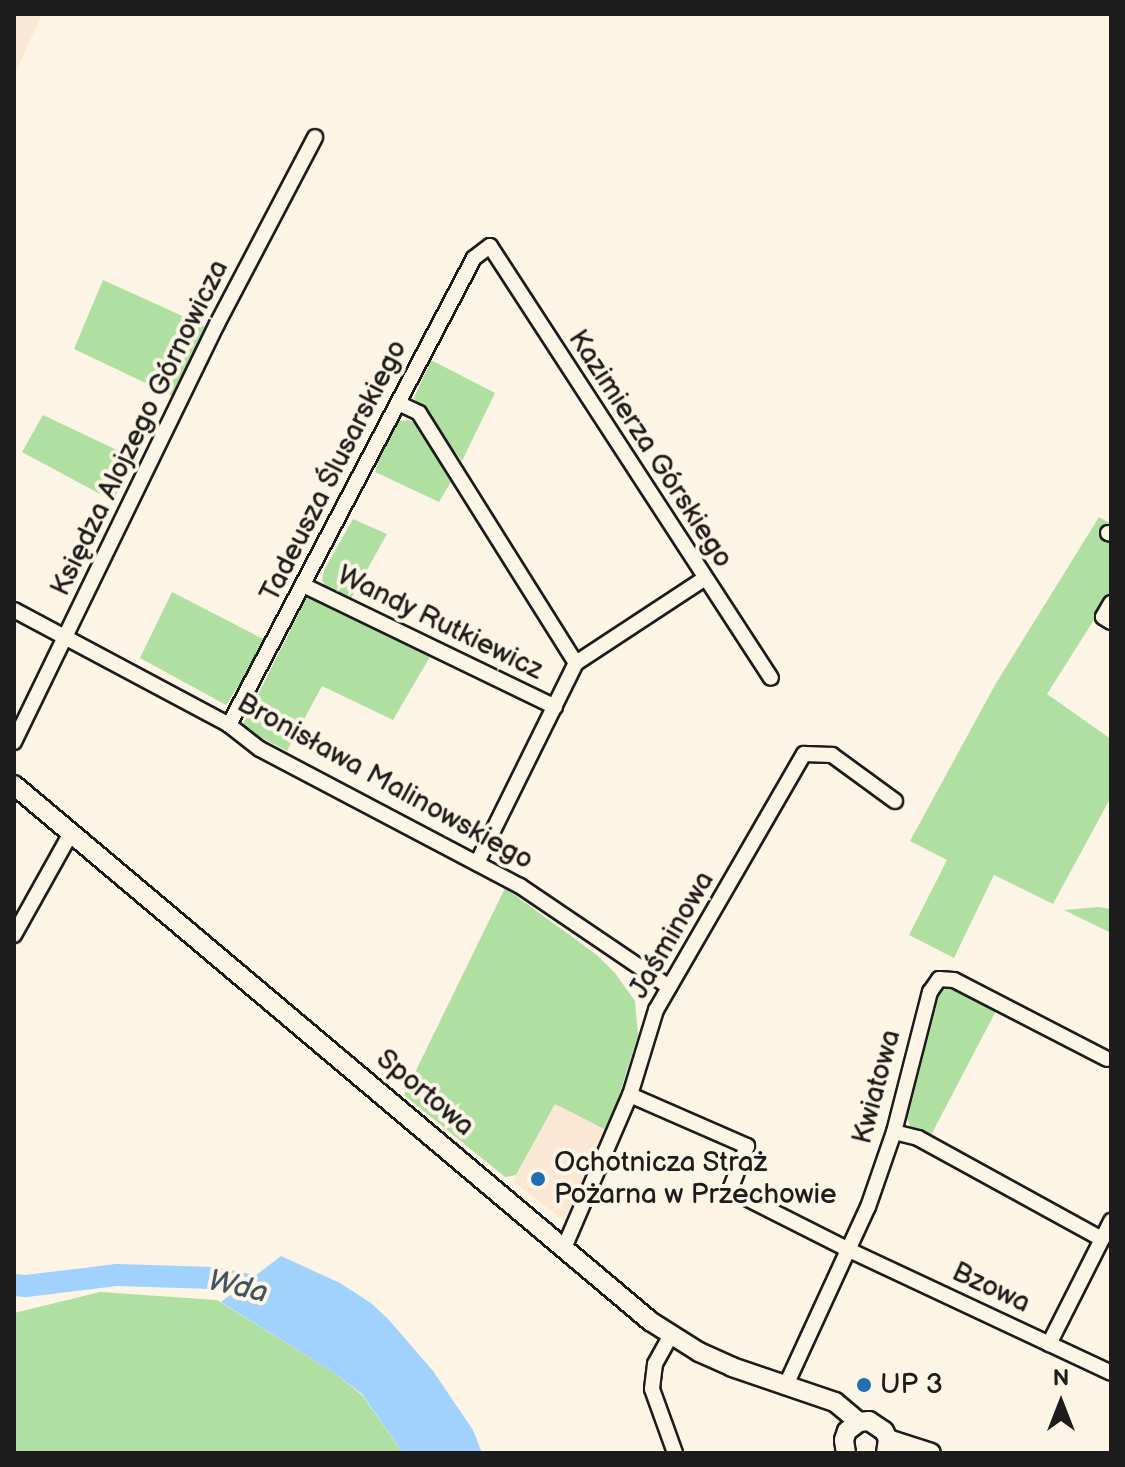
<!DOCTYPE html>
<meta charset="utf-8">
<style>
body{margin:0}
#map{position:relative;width:1125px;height:1467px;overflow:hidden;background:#fcf5e5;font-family:"Balsamiq Sans",sans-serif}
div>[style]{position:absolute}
.built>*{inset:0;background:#fbe7d3}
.green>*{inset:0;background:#afe0a1}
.water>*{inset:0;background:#a1d2fd}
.river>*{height:22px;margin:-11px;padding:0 11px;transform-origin:11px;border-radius:11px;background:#a1d2fd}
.roads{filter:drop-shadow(2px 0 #1c1c1c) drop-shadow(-2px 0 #1c1c1c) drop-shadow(0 2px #1c1c1c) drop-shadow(0 -2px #1c1c1c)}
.minor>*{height:14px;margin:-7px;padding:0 7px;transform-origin:7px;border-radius:7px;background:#fcf5e5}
.tertiary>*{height:18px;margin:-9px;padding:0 9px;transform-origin:9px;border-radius:9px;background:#fcf5e5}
.dots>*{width:22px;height:22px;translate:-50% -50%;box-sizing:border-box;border:4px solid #fcf5e5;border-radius:50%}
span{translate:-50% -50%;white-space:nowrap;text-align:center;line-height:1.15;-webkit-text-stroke:8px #fcf5e5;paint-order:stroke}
.street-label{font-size:28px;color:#1c1c1c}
.poi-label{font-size:28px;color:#1c1c1c}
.left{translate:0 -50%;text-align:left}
.water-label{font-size:30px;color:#445360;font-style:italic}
.frame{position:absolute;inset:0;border:16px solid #1c1c1c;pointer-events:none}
.north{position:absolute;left:1021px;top:1363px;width:80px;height:80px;-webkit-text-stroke:6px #fcf5e5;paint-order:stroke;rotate:0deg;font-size:22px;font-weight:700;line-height:32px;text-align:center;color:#1c1c1c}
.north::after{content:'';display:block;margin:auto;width:28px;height:36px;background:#1c1c1c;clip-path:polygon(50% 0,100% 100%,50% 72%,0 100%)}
</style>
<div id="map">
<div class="built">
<i style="clip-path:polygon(14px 14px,42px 14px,14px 76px)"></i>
<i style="clip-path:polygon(555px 1104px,608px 1131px,569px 1224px,513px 1182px)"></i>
</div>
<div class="green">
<i style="clip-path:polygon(103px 280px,209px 328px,177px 398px,74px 349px)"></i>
<i style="clip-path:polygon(431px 360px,495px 393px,462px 461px,414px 398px)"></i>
<i style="clip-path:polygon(43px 415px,134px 458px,113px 501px,22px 452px)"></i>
<i style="clip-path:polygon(409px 420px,418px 424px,452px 480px,439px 502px,375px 472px,388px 430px,399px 421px)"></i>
<i style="clip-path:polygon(1099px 517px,1111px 524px,1111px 593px,1047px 694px,1111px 739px,1111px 797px,1053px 904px,994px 875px,954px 958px,909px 935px,947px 860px,910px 841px,995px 685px)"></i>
<i style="clip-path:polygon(353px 519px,387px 534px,350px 600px,326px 588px,322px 580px,324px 570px)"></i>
<i style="clip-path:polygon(172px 592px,267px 641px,226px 705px,140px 658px)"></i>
<i style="clip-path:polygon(308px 595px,431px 655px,393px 720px,322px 686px,287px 751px,250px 732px,243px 724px)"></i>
<i style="clip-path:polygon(505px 888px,597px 955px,615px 973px,635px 1001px,638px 1035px,608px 1131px,555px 1104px,516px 1175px,505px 1177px,404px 1095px)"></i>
<i style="clip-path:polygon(1098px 907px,1111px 909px,1111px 933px,1064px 910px)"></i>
<i style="clip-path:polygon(947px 987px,957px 988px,997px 1009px,930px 1137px,911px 1127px,905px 1114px,933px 1001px)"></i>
<i style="clip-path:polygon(100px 1292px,217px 1300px,333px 1372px,362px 1395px,403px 1453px,14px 1453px,14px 1313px)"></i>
</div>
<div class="water">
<i style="clip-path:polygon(281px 1256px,340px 1283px,371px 1303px,389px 1320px,433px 1371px,473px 1430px,482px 1453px,403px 1453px,362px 1394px,333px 1372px,221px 1302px)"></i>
</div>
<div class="river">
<i style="left:14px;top:1285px;width:12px;rotate:5deg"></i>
<i style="left:26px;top:1286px;width:92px;rotate:-6.9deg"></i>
<i style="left:117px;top:1275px;width:96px;rotate:1.8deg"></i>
<i style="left:213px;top:1278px;width:59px;rotate:10.7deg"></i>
</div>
<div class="roads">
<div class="minor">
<i style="left:398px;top:403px;width:23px;rotate:25deg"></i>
<i style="left:419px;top:413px;width:295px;rotate:57.9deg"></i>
<i style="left:1108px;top:533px;width:3px;rotate:18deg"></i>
<i style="left:303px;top:585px;width:280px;rotate:25.8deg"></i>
<i style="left:1111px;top:603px;width:16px;rotate:120deg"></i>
<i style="left:1103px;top:617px;width:9px;rotate:32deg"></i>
<i style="left:14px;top:610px;width:244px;rotate:28.1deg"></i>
<i style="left:229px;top:725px;width:39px;rotate:38deg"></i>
<i style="left:260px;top:749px;width:294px;rotate:27.8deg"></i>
<i style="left:520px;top:886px;width:180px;rotate:34.1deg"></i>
<i style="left:229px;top:725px;width:527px;rotate:-62.32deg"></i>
<i style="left:474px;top:258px;width:20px;rotate:-37deg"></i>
<i style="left:490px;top:246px;width:515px;rotate:56.96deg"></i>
<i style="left:14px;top:742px;width:465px;rotate:-64.1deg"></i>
<i style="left:217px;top:324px;width:211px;rotate:-62.3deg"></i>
<i style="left:477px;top:863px;width:223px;rotate:-63.7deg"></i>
<i style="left:576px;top:663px;width:153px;rotate:-33.3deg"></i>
<i style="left:14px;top:935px;width:117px;rotate:-60.8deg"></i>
<i style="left:630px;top:1095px;width:128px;rotate:23.6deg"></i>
<i style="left:747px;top:1146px;width:47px;rotate:111.1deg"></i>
<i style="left:730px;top:1190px;width:133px;rotate:26.8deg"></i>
<i style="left:849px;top:1250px;width:289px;rotate:25.1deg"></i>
<i style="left:894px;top:1132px;width:25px;rotate:14deg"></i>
<i style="left:918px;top:1138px;width:210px;rotate:28.8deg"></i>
<i style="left:564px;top:1248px;width:167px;rotate:-66.7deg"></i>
<i style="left:630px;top:1095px;width:89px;rotate:-73deg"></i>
<i style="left:656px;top:1010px;width:296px;rotate:-60deg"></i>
<i style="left:804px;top:754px;width:28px;rotate:2deg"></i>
<i style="left:832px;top:755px;width:78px;rotate:36.1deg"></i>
<i style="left:671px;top:1335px;width:33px;rotate:119deg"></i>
<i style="left:655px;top:1364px;width:25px;rotate:97deg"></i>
<i style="left:652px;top:1389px;width:68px;rotate:70.2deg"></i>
<i style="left:1049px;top:1344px;width:138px;rotate:-63.2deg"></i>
<i style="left:786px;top:1385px;width:196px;rotate:-65.3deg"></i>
<i style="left:868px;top:1207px;width:79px;rotate:-70.9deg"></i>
<i style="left:894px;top:1132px;width:145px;rotate:-75.6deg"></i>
<i style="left:930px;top:992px;width:16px;rotate:-55deg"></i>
<i style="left:939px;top:979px;width:15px;rotate:4deg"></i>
<i style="left:954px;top:980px;width:172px;rotate:27.3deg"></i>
</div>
<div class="tertiary">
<i style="left:14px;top:785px;width:832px;rotate:40.12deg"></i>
<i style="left:650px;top:1321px;width:58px;rotate:32.3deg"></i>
<i style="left:699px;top:1352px;width:36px;rotate:24deg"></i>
<i style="left:732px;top:1367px;width:109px;rotate:18.8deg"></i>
<i style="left:835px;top:1402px;width:31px;rotate:40deg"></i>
<i style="left:888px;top:1439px;width:45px;rotate:18deg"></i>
<i style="left:846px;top:1453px;width:13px;rotate:-99deg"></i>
<i style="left:844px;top:1440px;width:9px;rotate:-72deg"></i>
<i style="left:847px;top:1431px;width:15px;rotate:-37deg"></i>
<i style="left:859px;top:1422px;width:10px;rotate:-6deg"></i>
<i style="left:869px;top:1421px;width:18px;rotate:34deg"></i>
<i style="left:884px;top:1431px;width:9px;rotate:63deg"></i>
<i style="left:888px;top:1439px;width:14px;rotate:98deg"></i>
</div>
</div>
<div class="dots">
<i style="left:538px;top:1179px;background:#1f6fb2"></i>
<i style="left:864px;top:1385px;background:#1f6fb2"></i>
</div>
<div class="street-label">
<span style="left:140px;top:428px;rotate:-64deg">Księdza Alojzego Górnowicza</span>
<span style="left:650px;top:449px;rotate:57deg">Kazimierza Górskiego</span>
<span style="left:334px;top:471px;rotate:-63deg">Tadeusza Ślusarskiego</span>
<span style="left:440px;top:623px;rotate:26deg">Wandy Rutkiewicz</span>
<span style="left:385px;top:782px;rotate:29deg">Bronisława Malinowskiego</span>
<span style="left:672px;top:935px;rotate:-60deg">Jaśminowa</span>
<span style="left:877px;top:1087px;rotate:-75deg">Kwiatowa</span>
<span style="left:425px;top:1093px;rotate:40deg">Sportowa</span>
<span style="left:991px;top:1288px;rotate:25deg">Bzowa</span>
</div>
<div class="poi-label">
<span class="left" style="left:554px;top:1179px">Ochotnicza Straż<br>Pożarna w Przechowie</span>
<span class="left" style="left:880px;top:1385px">UP 3</span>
</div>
<div class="water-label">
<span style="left:238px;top:1287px;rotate:13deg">Wda</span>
</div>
<div class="frame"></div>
<div class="north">N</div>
</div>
